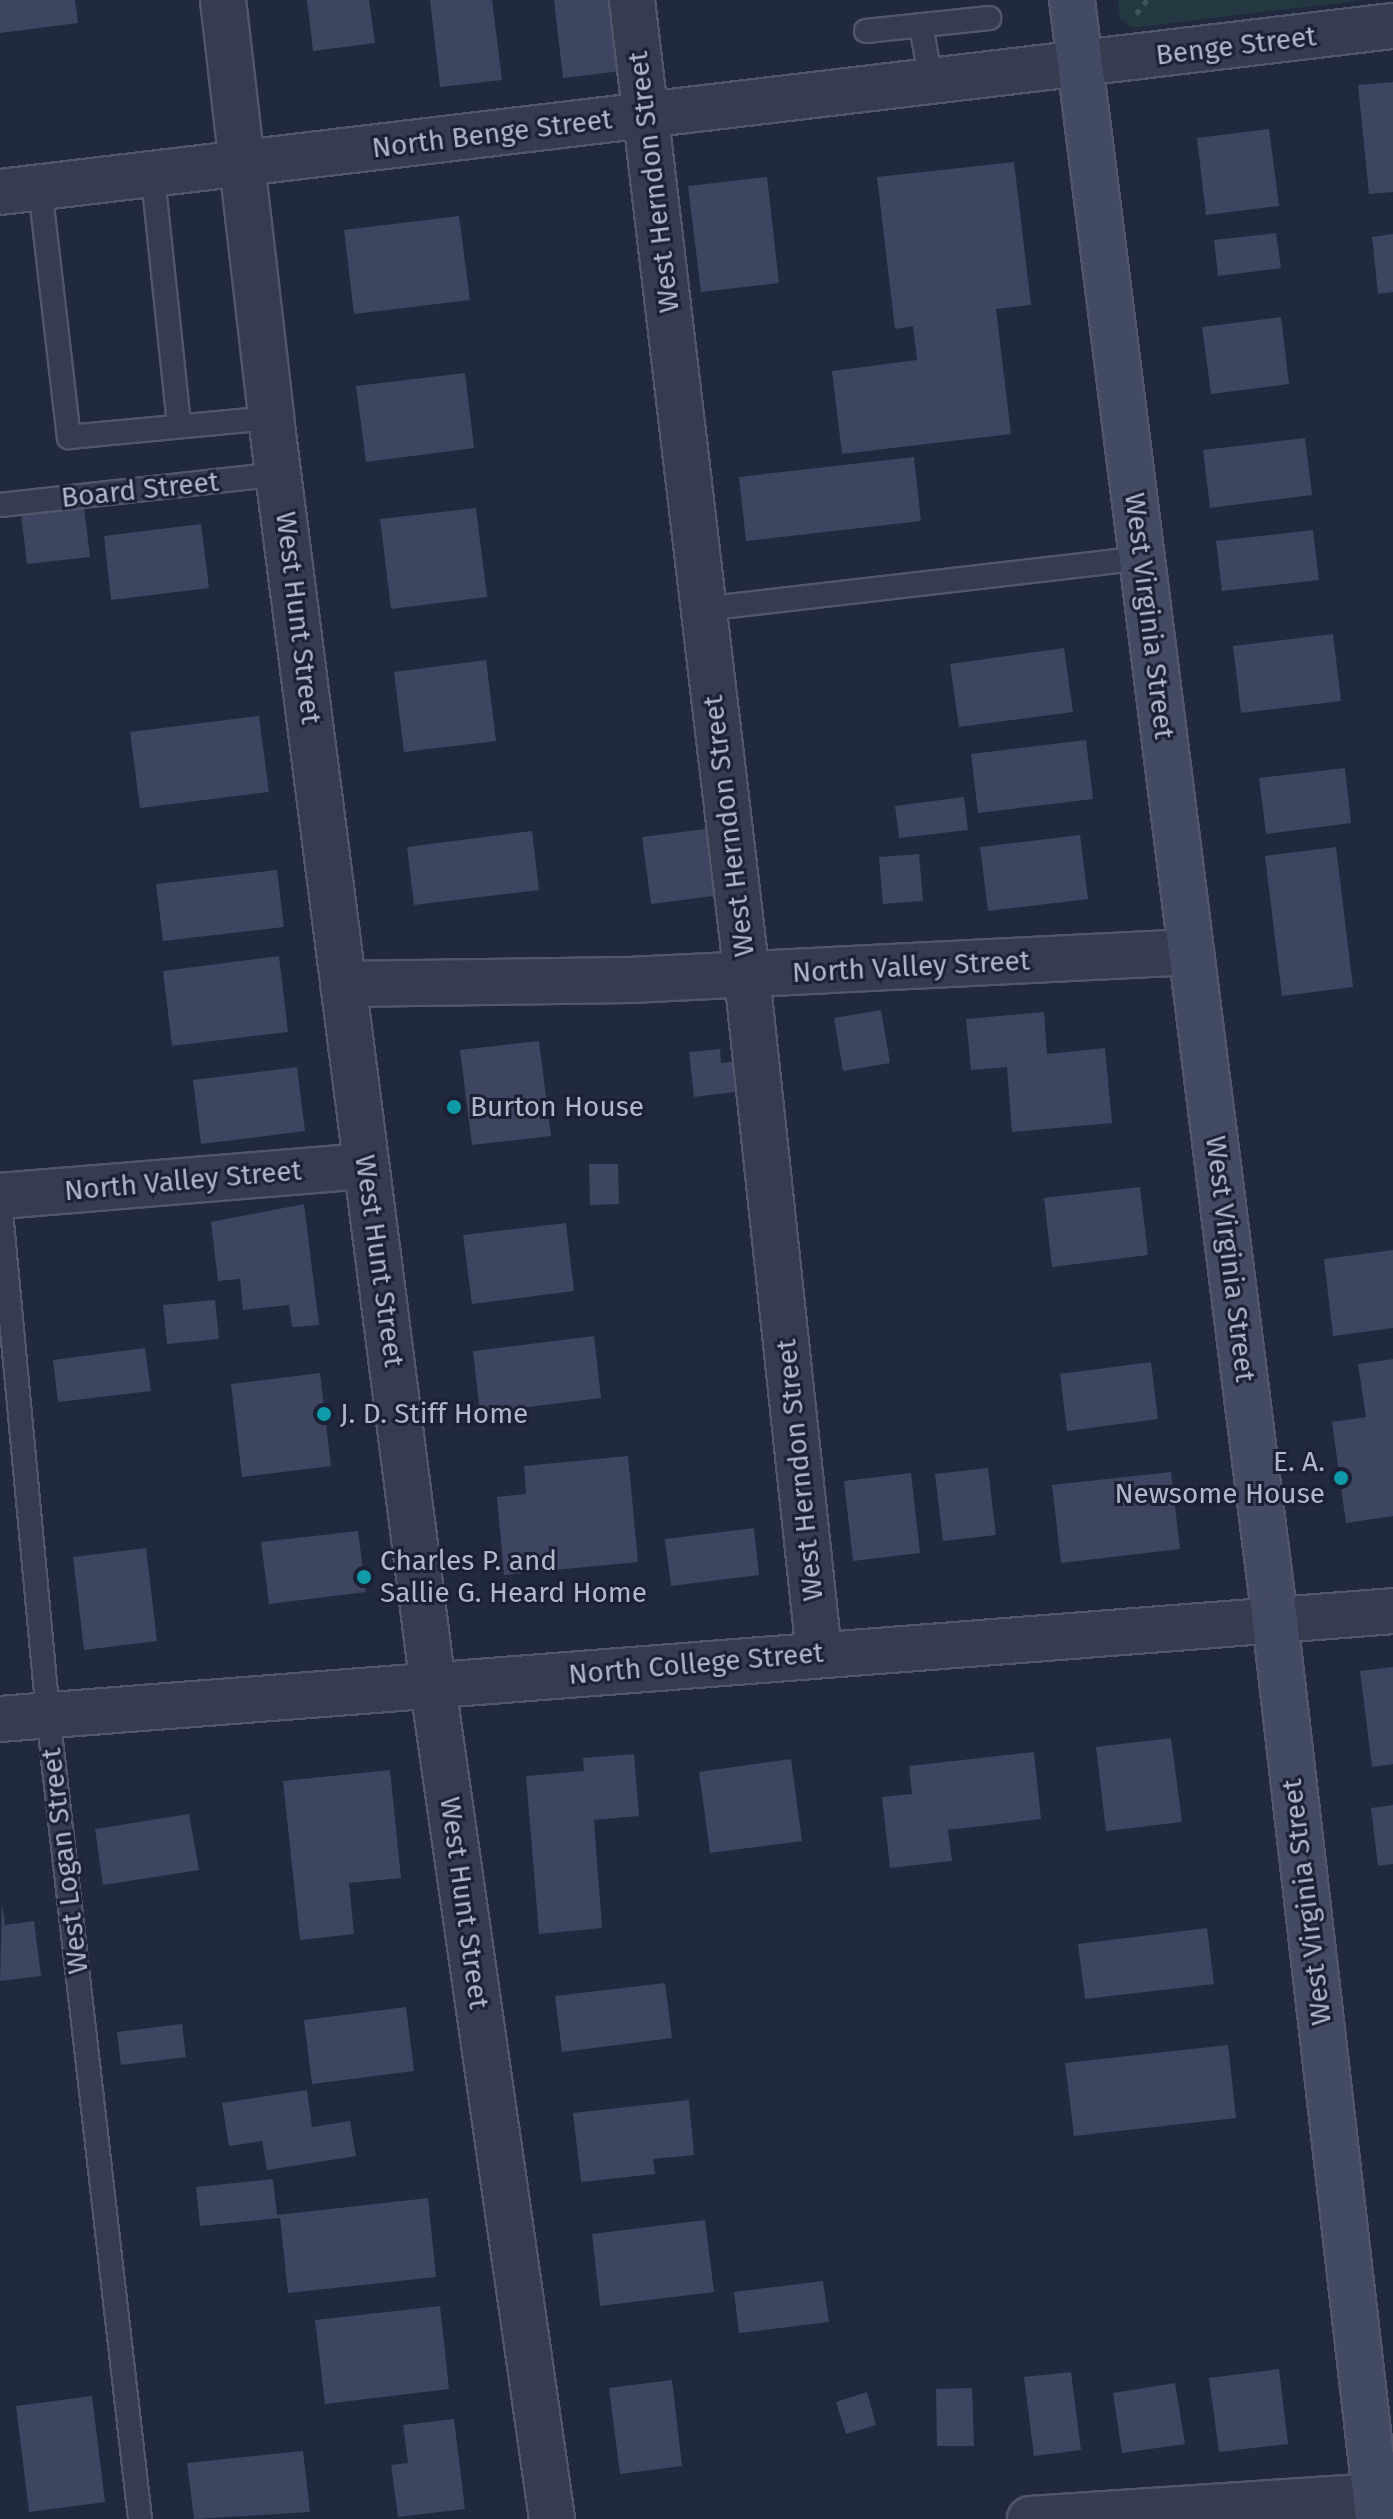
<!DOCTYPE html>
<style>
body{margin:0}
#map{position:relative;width:1393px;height:2519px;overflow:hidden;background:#21293f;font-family:"Fira Sans",sans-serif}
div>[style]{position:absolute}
.green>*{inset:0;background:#233840}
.building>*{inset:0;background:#3d4560}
.path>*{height:5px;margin-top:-2.5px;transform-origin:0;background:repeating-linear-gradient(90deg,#3e545a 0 6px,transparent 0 12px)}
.roads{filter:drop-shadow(2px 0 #50576a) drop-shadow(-2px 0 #50576a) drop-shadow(0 2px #50576a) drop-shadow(0 -2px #50576a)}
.service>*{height:22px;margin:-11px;padding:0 11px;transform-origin:11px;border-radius:11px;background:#353c4f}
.minor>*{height:44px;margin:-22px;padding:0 22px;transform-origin:22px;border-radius:22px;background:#353c4f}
.secondary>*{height:44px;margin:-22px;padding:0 22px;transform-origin:22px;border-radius:22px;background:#434a63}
.dots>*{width:22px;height:22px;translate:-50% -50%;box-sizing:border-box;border:4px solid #1a2134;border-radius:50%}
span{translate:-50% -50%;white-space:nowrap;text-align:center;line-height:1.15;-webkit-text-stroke:6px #1a2134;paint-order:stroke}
.street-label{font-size:28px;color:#b1b7ca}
.poi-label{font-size:28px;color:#b1b7ca}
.left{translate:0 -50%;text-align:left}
.right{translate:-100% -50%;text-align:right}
</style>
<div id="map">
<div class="green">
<i style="clip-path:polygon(1118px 0,1364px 0,1132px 28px,1120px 19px)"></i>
</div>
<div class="building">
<i style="clip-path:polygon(0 0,75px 0,78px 23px,0 33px)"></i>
<i style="clip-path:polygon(307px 0,369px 0,375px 43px,313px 51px)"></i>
<i style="clip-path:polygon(430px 0,492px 0,502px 80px,440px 87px)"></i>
<i style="clip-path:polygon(554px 0,622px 0,630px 70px,563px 78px)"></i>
<i style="clip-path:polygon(1393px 82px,1393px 192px,1369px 194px,1358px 85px)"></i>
<i style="clip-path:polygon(1269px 129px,1279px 206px,1206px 215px,1197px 138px)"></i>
<i style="clip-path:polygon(1014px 162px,1031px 305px,996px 309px,1011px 434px,842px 454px,832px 371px,917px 360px,913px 326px,895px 329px,877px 177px)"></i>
<i style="clip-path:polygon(767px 177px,779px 283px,701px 292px,688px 186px)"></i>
<i style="clip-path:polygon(459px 216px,470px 300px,354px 314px,344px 230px)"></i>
<i style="clip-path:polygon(1276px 233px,1281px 268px,1218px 276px,1214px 240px)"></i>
<i style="clip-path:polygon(1393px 234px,1393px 292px,1378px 294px,1372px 237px)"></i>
<i style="clip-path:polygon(1281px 317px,1289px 384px,1211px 394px,1202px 327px)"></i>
<i style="clip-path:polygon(465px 373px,474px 448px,366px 462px,356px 386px)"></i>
<i style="clip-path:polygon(1305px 438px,1312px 495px,1210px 508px,1203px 450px)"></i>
<i style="clip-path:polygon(914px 457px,921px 521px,746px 541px,739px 477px)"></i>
<i style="clip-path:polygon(84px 507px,90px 557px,27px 564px,21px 514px)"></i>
<i style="clip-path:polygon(476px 508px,487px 597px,391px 609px,380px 519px)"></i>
<i style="clip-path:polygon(201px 524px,209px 588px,111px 600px,104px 536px)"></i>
<i style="clip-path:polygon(1313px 530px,1319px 580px,1222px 591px,1216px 541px)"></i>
<i style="clip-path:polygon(1333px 634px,1341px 701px,1241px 713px,1233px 646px)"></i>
<i style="clip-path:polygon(1064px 648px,1073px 712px,959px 727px,950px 664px)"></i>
<i style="clip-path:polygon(486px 660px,496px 741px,404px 752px,394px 672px)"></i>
<i style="clip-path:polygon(259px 716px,269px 792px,140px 808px,130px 732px)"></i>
<i style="clip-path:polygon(1086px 740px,1093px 799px,978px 813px,971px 754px)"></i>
<i style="clip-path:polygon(1345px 768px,1351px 823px,1266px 834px,1259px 778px)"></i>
<i style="clip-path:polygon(964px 797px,968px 830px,899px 838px,895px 806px)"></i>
<i style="clip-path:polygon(713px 828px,721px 895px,651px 904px,642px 837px)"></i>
<i style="clip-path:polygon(532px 831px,539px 890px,414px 905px,407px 847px)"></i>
<i style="clip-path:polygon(1080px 835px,1088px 899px,988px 911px,980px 847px)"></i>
<i style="clip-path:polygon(1336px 847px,1353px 987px,1282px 996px,1265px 856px)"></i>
<i style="clip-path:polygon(919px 854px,923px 901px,883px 904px,879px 857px)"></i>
<i style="clip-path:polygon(277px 870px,284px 927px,163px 941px,156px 884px)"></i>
<i style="clip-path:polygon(279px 956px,288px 1032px,172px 1046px,163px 971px)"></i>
<i style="clip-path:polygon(881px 1010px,890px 1063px,843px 1071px,834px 1018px)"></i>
<i style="clip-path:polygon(1044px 1012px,1047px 1054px,1105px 1048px,1112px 1123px,1012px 1132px,1007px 1067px,971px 1070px,966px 1019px)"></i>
<i style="clip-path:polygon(539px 1041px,551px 1136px,472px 1145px,460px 1050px)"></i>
<i style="clip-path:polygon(720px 1049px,721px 1063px,747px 1060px,751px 1090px,694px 1097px,689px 1052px)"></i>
<i style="clip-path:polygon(297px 1067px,305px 1131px,201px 1144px,193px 1080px)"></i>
<i style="clip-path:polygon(589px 1164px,618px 1164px,619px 1204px,590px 1205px)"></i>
<i style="clip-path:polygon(1140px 1187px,1148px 1255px,1052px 1267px,1044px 1198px)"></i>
<i style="clip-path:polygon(304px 1204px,319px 1325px,292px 1327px,289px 1305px,243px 1310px,240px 1279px,218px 1281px,211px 1222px)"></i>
<i style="clip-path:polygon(566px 1223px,574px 1291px,472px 1304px,463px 1235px)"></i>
<i style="clip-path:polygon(1393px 1250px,1393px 1328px,1333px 1336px,1324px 1259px)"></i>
<i style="clip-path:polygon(215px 1300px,219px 1339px,167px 1344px,163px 1305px)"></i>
<i style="clip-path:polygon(594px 1336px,601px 1398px,480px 1413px,473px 1351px)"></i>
<i style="clip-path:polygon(145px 1348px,151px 1391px,58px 1402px,53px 1360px)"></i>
<i style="clip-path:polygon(1393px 1359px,1393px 1516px,1346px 1523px,1332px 1422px,1366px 1417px,1358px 1364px)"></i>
<i style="clip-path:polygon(1151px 1362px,1158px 1419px,1067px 1431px,1060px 1374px)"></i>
<i style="clip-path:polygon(320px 1373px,331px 1466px,242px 1477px,231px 1384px)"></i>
<i style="clip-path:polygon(628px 1456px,638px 1562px,504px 1575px,497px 1497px,526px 1494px,524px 1466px)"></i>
<i style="clip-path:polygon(988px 1468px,996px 1535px,943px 1541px,935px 1474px)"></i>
<i style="clip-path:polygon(1171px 1472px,1180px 1549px,1061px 1563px,1052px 1485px)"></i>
<i style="clip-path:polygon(911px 1473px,920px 1553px,853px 1561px,844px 1481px)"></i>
<i style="clip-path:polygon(754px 1528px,759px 1575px,671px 1586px,665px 1539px)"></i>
<i style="clip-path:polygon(358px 1531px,366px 1592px,269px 1604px,261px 1542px)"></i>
<i style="clip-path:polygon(146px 1548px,157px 1641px,84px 1650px,73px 1557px)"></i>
<i style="clip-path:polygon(1393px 1667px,1393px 1764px,1372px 1767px,1360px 1671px)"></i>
<i style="clip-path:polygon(1171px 1738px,1182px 1822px,1106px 1831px,1096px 1747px)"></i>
<i style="clip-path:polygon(1034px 1752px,1041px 1819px,948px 1830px,952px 1861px,890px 1868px,882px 1797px,912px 1794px,909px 1766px)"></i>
<i style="clip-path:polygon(634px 1754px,639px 1816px,594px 1820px,602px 1928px,539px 1934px,526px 1776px,584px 1771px,583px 1758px)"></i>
<i style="clip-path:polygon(791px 1759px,802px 1841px,710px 1853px,699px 1772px)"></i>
<i style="clip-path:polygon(390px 1770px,401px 1878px,349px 1883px,354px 1934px,300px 1940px,283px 1781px)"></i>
<i style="clip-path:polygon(1393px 1805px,1393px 1864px,1378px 1866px,1371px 1808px)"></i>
<i style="clip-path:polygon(189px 1814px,199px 1870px,103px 1885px,95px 1829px)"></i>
<i style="clip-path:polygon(2px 1903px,5px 1925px,34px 1921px,41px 1976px,0 1981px)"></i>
<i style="clip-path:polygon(1207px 1928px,1214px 1984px,1085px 1999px,1078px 1944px)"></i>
<i style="clip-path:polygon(665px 1983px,672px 2038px,562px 2052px,555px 1996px)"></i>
<i style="clip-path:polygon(406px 2007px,414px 2071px,312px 2084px,304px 2020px)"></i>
<i style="clip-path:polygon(182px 2024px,186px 2057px,121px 2065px,117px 2032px)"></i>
<i style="clip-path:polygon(1228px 2045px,1236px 2118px,1074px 2136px,1065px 2063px)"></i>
<i style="clip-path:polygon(307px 2090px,312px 2127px,350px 2121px,356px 2156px,267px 2170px,262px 2141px,229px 2146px,222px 2103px)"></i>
<i style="clip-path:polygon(689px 2100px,694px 2155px,653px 2159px,655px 2174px,581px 2182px,573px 2113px)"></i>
<i style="clip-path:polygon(273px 2179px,277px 2215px,428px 2198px,436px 2277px,288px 2293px,280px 2218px,200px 2226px,196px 2187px)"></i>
<i style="clip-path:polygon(705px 2220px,714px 2292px,600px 2306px,592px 2234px)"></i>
<i style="clip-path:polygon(823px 2281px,829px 2322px,739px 2333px,734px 2292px)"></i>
<i style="clip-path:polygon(440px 2306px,449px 2389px,325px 2404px,315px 2320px)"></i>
<i style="clip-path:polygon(1279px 2369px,1288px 2444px,1219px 2452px,1209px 2378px)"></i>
<i style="clip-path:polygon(1071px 2372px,1081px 2450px,1034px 2456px,1024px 2377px)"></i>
<i style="clip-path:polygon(672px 2380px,682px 2466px,620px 2474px,609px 2388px)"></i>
<i style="clip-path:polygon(1175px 2383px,1185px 2444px,1122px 2453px,1113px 2393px)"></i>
<i style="clip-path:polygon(972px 2388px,974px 2446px,937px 2446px,936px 2389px)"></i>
<i style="clip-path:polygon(867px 2392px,876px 2425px,846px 2434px,836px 2402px)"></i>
<i style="clip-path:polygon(92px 2396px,105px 2502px,29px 2512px,16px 2406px)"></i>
<i style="clip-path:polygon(454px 2419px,465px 2509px,398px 2517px,391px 2465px,408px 2463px,403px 2425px)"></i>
<i style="clip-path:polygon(303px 2451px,310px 2512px,194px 2519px,187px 2463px)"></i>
</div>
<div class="path">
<i style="left:1136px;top:14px;width:18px;rotate:-52deg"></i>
</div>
<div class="roads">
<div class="service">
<i style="left:921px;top:25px;width:58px;rotate:80deg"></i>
<i style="left:866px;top:31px;width:124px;rotate:-6deg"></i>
<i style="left:153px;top:177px;width:249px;rotate:84deg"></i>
<i style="left:40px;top:188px;width:251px;rotate:83.4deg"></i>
<i style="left:69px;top:437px;width:203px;rotate:-5.4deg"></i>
<i style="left:0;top:505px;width:282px;rotate:-6.3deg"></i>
<i style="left:703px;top:609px;width:441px;rotate:-6.6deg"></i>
<i style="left:0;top:1201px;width:516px;rotate:84.66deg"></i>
<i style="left:48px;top:1715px;width:809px;rotate:83.47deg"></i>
</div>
<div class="minor">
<i style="left:223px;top:0;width:421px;rotate:83.4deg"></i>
<i style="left:271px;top:418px;width:1279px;rotate:82.72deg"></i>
<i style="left:433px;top:1687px;width:840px;rotate:81.86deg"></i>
<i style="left:632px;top:0;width:983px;rotate:83.28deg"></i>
<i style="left:747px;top:976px;width:681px;rotate:83.93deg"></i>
<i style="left:0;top:192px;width:1403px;rotate:-6.8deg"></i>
<i style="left:343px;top:984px;width:287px;rotate:-0.8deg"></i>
<i style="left:630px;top:980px;width:562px;rotate:-2.86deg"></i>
<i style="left:0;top:1196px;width:367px;rotate:-4.7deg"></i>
<i style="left:0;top:1719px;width:1397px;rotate:-4.43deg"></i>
<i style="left:1030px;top:2519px;width:364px;rotate:-3.8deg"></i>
</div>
<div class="secondary">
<i style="left:1072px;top:0;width:1633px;rotate:82.86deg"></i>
<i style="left:1275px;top:1620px;width:905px;rotate:83.46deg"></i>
</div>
</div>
<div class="dots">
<i style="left:454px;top:1107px;background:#0f9aa8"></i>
<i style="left:324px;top:1414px;background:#0f9aa8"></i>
<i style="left:1341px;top:1478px;background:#0f9aa8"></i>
<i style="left:364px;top:1577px;background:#0f9aa8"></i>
</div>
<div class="street-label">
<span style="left:1236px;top:46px;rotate:-7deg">Benge Street</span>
<span style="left:492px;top:134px;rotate:-7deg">North Benge Street</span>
<span style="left:654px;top:182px;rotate:-97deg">West Herndon Street</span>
<span style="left:140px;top:490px;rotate:-6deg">Board Street</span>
<span style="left:1149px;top:616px;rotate:83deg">West Virginia Street</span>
<span style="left:298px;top:618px;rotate:83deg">West Hunt Street</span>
<span style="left:729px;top:826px;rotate:-97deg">West Herndon Street</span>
<span style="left:911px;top:967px;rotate:-3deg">North Valley Street</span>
<span style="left:183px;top:1181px;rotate:-5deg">North Valley Street</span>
<span style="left:1230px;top:1259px;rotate:83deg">West Virginia Street</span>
<span style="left:379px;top:1261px;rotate:82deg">West Hunt Street</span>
<span style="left:800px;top:1470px;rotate:-96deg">West Herndon Street</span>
<span style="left:696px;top:1664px;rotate:-5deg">North College Street</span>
<span style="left:65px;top:1861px;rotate:-97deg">West Logan Street</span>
<span style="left:1307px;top:1902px;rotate:-97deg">West Virginia Street</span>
<span style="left:464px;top:1903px;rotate:82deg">West Hunt Street</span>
</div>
<div class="poi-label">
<span class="left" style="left:470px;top:1107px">Burton House</span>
<span class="left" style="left:340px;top:1414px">J. D. Stiff Home</span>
<span class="right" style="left:1325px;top:1478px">E. A.<br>Newsome House</span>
<span class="left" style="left:380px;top:1577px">Charles P. and<br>Sallie G. Heard Home</span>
</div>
</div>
